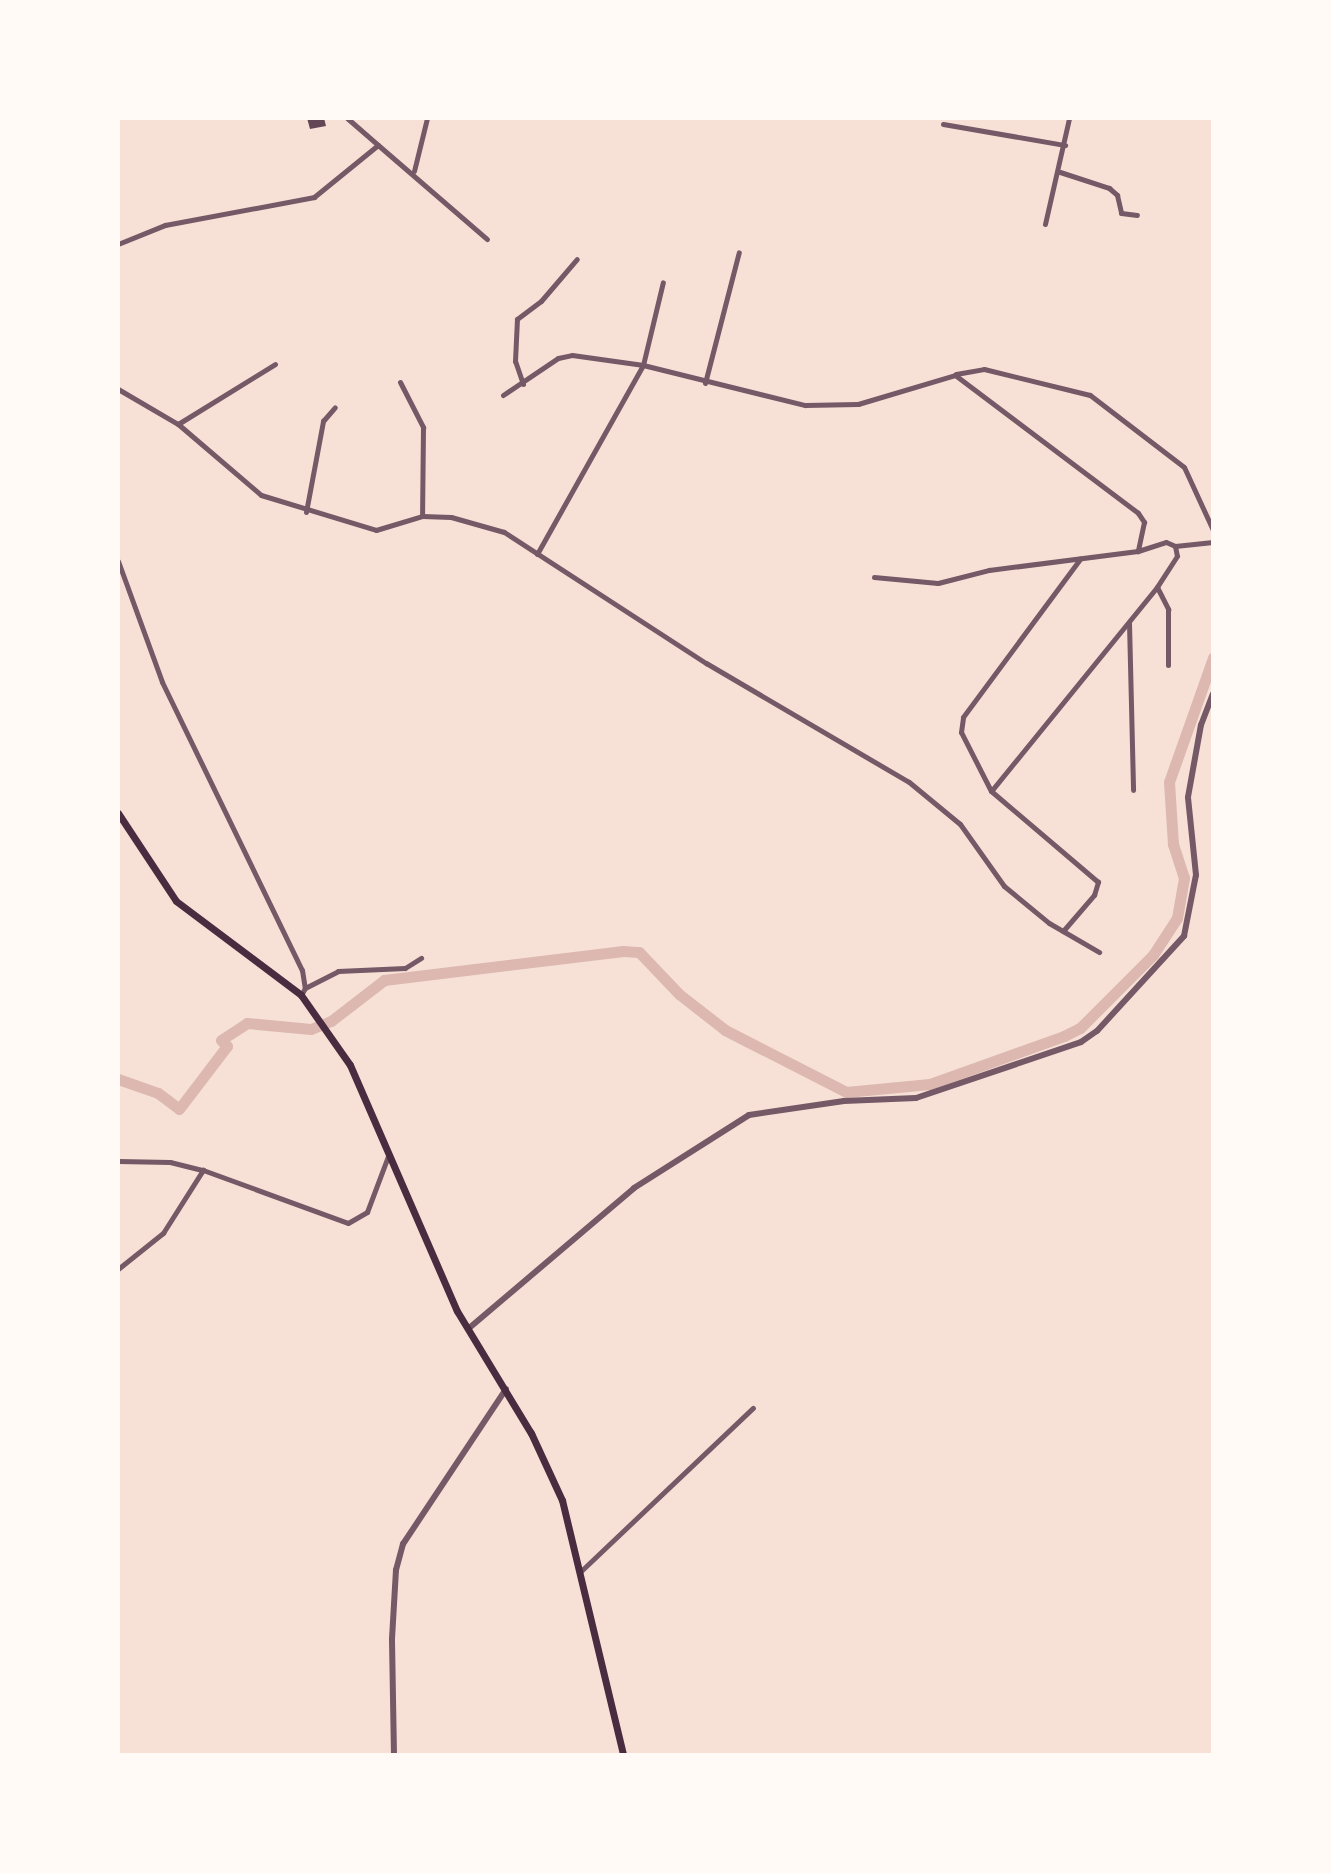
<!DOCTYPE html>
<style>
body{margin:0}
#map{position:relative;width:1331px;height:1873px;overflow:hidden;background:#f7e1d7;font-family:Signika,sans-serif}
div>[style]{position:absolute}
.canal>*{height:11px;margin:-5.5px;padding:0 5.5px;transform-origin:5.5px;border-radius:5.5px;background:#dcb8b0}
.building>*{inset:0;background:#644757}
.minor>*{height:5px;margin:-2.5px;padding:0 2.5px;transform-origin:2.5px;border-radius:2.5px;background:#755966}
.tertiary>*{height:6px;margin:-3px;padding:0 3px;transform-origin:3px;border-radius:3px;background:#755966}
.secondary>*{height:7px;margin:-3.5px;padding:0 3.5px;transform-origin:3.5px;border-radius:3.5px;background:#4a2c40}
span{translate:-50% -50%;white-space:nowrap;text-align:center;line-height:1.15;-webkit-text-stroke:8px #fffaf5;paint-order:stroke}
.frame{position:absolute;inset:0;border:120px solid #fffaf5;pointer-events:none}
</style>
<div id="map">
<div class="canal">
<i style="left:118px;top:1079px;width:42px;rotate:19.3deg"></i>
<i style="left:158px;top:1093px;width:26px;rotate:37deg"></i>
<i style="left:179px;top:1109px;width:79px;rotate:-52.7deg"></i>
<i style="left:227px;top:1046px;width:8px;rotate:-135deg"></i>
<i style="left:221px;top:1040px;width:31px;rotate:-33deg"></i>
<i style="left:247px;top:1023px;width:64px;rotate:5.4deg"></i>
<i style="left:311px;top:1029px;width:22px;rotate:-22deg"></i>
<i style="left:331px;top:1021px;width:67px;rotate:-37.7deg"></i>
<i style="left:384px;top:980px;width:241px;rotate:-6.9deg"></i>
<i style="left:623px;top:951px;width:16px;rotate:4deg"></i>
<i style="left:639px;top:952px;width:58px;rotate:46.4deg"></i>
<i style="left:679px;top:994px;width:58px;rotate:38deg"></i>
<i style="left:725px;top:1030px;width:136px;rotate:27.1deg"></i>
<i style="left:846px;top:1092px;width:84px;rotate:-5.4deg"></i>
<i style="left:930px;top:1084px;width:142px;rotate:-19.7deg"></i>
<i style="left:1064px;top:1036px;width:18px;rotate:-27deg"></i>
<i style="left:1080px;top:1028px;width:103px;rotate:-45deg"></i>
<i style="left:1153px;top:955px;width:44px;rotate:-57deg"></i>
<i style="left:1177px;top:918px;width:41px;rotate:-80.1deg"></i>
<i style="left:1184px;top:878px;width:36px;rotate:-108deg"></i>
<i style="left:1173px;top:844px;width:62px;rotate:-93.7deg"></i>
<i style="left:1169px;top:782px;width:132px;rotate:-70.5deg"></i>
</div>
<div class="building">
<i style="clip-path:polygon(307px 118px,324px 118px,326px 126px,310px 129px)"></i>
</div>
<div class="minor">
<i style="left:347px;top:118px;width:41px;rotate:41.1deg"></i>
<i style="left:943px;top:124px;width:124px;rotate:9.8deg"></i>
<i style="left:414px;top:171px;width:55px;rotate:-76.2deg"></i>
<i style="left:1060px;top:172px;width:52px;rotate:18.1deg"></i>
<i style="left:1109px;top:188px;width:11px;rotate:41deg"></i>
<i style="left:1117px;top:195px;width:18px;rotate:77deg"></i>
<i style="left:1121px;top:213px;width:16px;rotate:7deg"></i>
<i style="left:1045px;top:224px;width:109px;rotate:-77.2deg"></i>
<i style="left:118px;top:244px;width:51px;rotate:-22deg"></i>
<i style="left:165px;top:225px;width:152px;rotate:-10.6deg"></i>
<i style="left:314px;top:197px;width:82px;rotate:-39.1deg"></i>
<i style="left:378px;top:145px;width:144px;rotate:40.8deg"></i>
<i style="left:956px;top:374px;width:28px;rotate:-10deg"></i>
<i style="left:984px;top:369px;width:109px;rotate:13.8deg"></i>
<i style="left:1090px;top:395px;width:118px;rotate:37.5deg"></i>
<i style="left:1184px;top:467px;width:69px;rotate:65.3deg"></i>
<i style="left:400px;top:382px;width:51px;rotate:62.9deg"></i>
<i style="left:423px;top:427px;width:89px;rotate:90.6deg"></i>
<i style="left:705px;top:383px;width:135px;rotate:-75.5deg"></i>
<i style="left:523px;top:384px;width:24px;rotate:-109deg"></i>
<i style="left:515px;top:361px;width:42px;rotate:-87.3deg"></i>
<i style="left:517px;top:319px;width:30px;rotate:-37deg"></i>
<i style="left:541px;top:301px;width:55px;rotate:-49.4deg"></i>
<i style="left:118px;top:389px;width:69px;rotate:30.3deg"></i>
<i style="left:178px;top:424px;width:109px;rotate:40.5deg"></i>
<i style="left:261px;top:495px;width:120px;rotate:16.9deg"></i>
<i style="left:376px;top:530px;width:48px;rotate:-16.9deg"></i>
<i style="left:422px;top:516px;width:29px;rotate:2deg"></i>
<i style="left:451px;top:517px;width:55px;rotate:15.8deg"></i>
<i style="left:504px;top:532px;width:241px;rotate:33deg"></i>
<i style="left:706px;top:663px;width:235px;rotate:30.4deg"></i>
<i style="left:909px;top:782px;width:66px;rotate:39.5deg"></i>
<i style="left:960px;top:824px;width:76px;rotate:54.6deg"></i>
<i style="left:1004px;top:886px;width:58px;rotate:39.4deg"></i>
<i style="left:1049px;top:923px;width:58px;rotate:30.1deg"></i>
<i style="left:503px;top:395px;width:66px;rotate:-33.9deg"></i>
<i style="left:558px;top:358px;width:14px;rotate:-12deg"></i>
<i style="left:572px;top:355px;width:72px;rotate:8deg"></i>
<i style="left:643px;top:365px;width:167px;rotate:13.9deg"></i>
<i style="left:805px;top:405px;width:53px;rotate:-1.1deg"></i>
<i style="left:858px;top:404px;width:101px;rotate:-16.6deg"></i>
<i style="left:955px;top:375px;width:229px;rotate:37deg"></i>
<i style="left:1138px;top:513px;width:11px;rotate:56deg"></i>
<i style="left:1144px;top:522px;width:30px;rotate:102deg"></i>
<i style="left:178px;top:424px;width:114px;rotate:-31.7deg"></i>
<i style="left:306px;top:512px;width:93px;rotate:-79.4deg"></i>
<i style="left:323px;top:421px;width:18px;rotate:-49deg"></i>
<i style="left:1175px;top:546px;width:38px;rotate:-6deg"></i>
<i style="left:537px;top:554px;width:217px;rotate:-60.7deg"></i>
<i style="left:643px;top:365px;width:85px;rotate:-76.5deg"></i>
<i style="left:118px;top:561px;width:129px;rotate:70deg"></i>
<i style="left:162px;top:682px;width:320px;rotate:64.1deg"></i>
<i style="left:302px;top:970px;width:18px;rotate:81deg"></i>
<i style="left:305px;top:988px;width:8px;rotate:120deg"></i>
<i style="left:874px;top:577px;width:64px;rotate:5.4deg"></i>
<i style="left:938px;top:583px;width:53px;rotate:-14.3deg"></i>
<i style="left:989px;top:570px;width:150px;rotate:-7.3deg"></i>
<i style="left:1138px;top:551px;width:29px;rotate:-18deg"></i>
<i style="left:1166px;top:542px;width:10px;rotate:24deg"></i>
<i style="left:1175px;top:546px;width:10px;rotate:79deg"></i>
<i style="left:1177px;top:556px;width:37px;rotate:123deg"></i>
<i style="left:1157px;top:587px;width:263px;rotate:129.1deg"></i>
<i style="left:1157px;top:587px;width:25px;rotate:63deg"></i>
<i style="left:1168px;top:609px;width:56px;rotate:90deg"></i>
<i style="left:1129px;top:623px;width:167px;rotate:88.6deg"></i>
<i style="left:1063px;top:931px;width:48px;rotate:-49.3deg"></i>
<i style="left:1094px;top:895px;width:14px;rotate:-73deg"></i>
<i style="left:1098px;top:882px;width:140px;rotate:-139.6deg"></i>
<i style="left:991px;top:791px;width:66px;rotate:-117deg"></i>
<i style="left:961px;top:732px;width:15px;rotate:-82deg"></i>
<i style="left:963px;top:717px;width:197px;rotate:-53.5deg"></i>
<i style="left:305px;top:988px;width:37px;rotate:-27deg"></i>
<i style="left:338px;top:971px;width:67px;rotate:-2.6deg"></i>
<i style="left:405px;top:968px;width:19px;rotate:-32deg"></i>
<i style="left:118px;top:1161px;width:52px;rotate:1.1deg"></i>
<i style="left:170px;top:1162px;width:34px;rotate:14deg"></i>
<i style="left:203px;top:1170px;width:154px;rotate:20.1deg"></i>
<i style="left:348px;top:1223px;width:22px;rotate:-30deg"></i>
<i style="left:367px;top:1212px;width:60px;rotate:-69.4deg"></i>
<i style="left:118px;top:1269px;width:58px;rotate:-38.7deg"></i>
<i style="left:163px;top:1233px;width:75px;rotate:-57.6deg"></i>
<i style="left:581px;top:1571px;width:237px;rotate:-43.5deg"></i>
</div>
<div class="tertiary">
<i style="left:468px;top:1329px;width:218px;rotate:-40.3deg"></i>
<i style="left:634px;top:1188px;width:136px;rotate:-32.4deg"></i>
<i style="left:749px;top:1115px;width:96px;rotate:-8.4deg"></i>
<i style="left:844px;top:1101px;width:72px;rotate:-2.4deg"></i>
<i style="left:916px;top:1098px;width:174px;rotate:-18.7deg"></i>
<i style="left:1081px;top:1042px;width:19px;rotate:-35deg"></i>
<i style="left:1097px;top:1031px;width:129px;rotate:-47.5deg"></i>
<i style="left:1184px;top:936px;width:62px;rotate:-78.9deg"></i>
<i style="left:1196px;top:875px;width:78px;rotate:-95.9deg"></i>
<i style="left:1188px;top:797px;width:73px;rotate:-79.8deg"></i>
<i style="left:1201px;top:725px;width:33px;rotate:-69deg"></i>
<i style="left:394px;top:1755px;width:116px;rotate:-91deg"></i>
<i style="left:392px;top:1639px;width:69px;rotate:-86.7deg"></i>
<i style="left:396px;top:1570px;width:27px;rotate:-75deg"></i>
<i style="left:403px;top:1544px;width:186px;rotate:-56.4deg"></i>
</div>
<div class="secondary">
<i style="left:118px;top:813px;width:105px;rotate:56.6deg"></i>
<i style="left:176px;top:901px;width:156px;rotate:36.9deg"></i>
<i style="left:301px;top:995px;width:85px;rotate:55deg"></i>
<i style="left:350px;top:1065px;width:268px;rotate:66.5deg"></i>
<i style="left:457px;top:1311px;width:143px;rotate:58.8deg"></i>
<i style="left:531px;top:1433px;width:74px;rotate:65.2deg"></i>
<i style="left:562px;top:1500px;width:262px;rotate:76.5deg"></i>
</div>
<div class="frame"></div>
</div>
